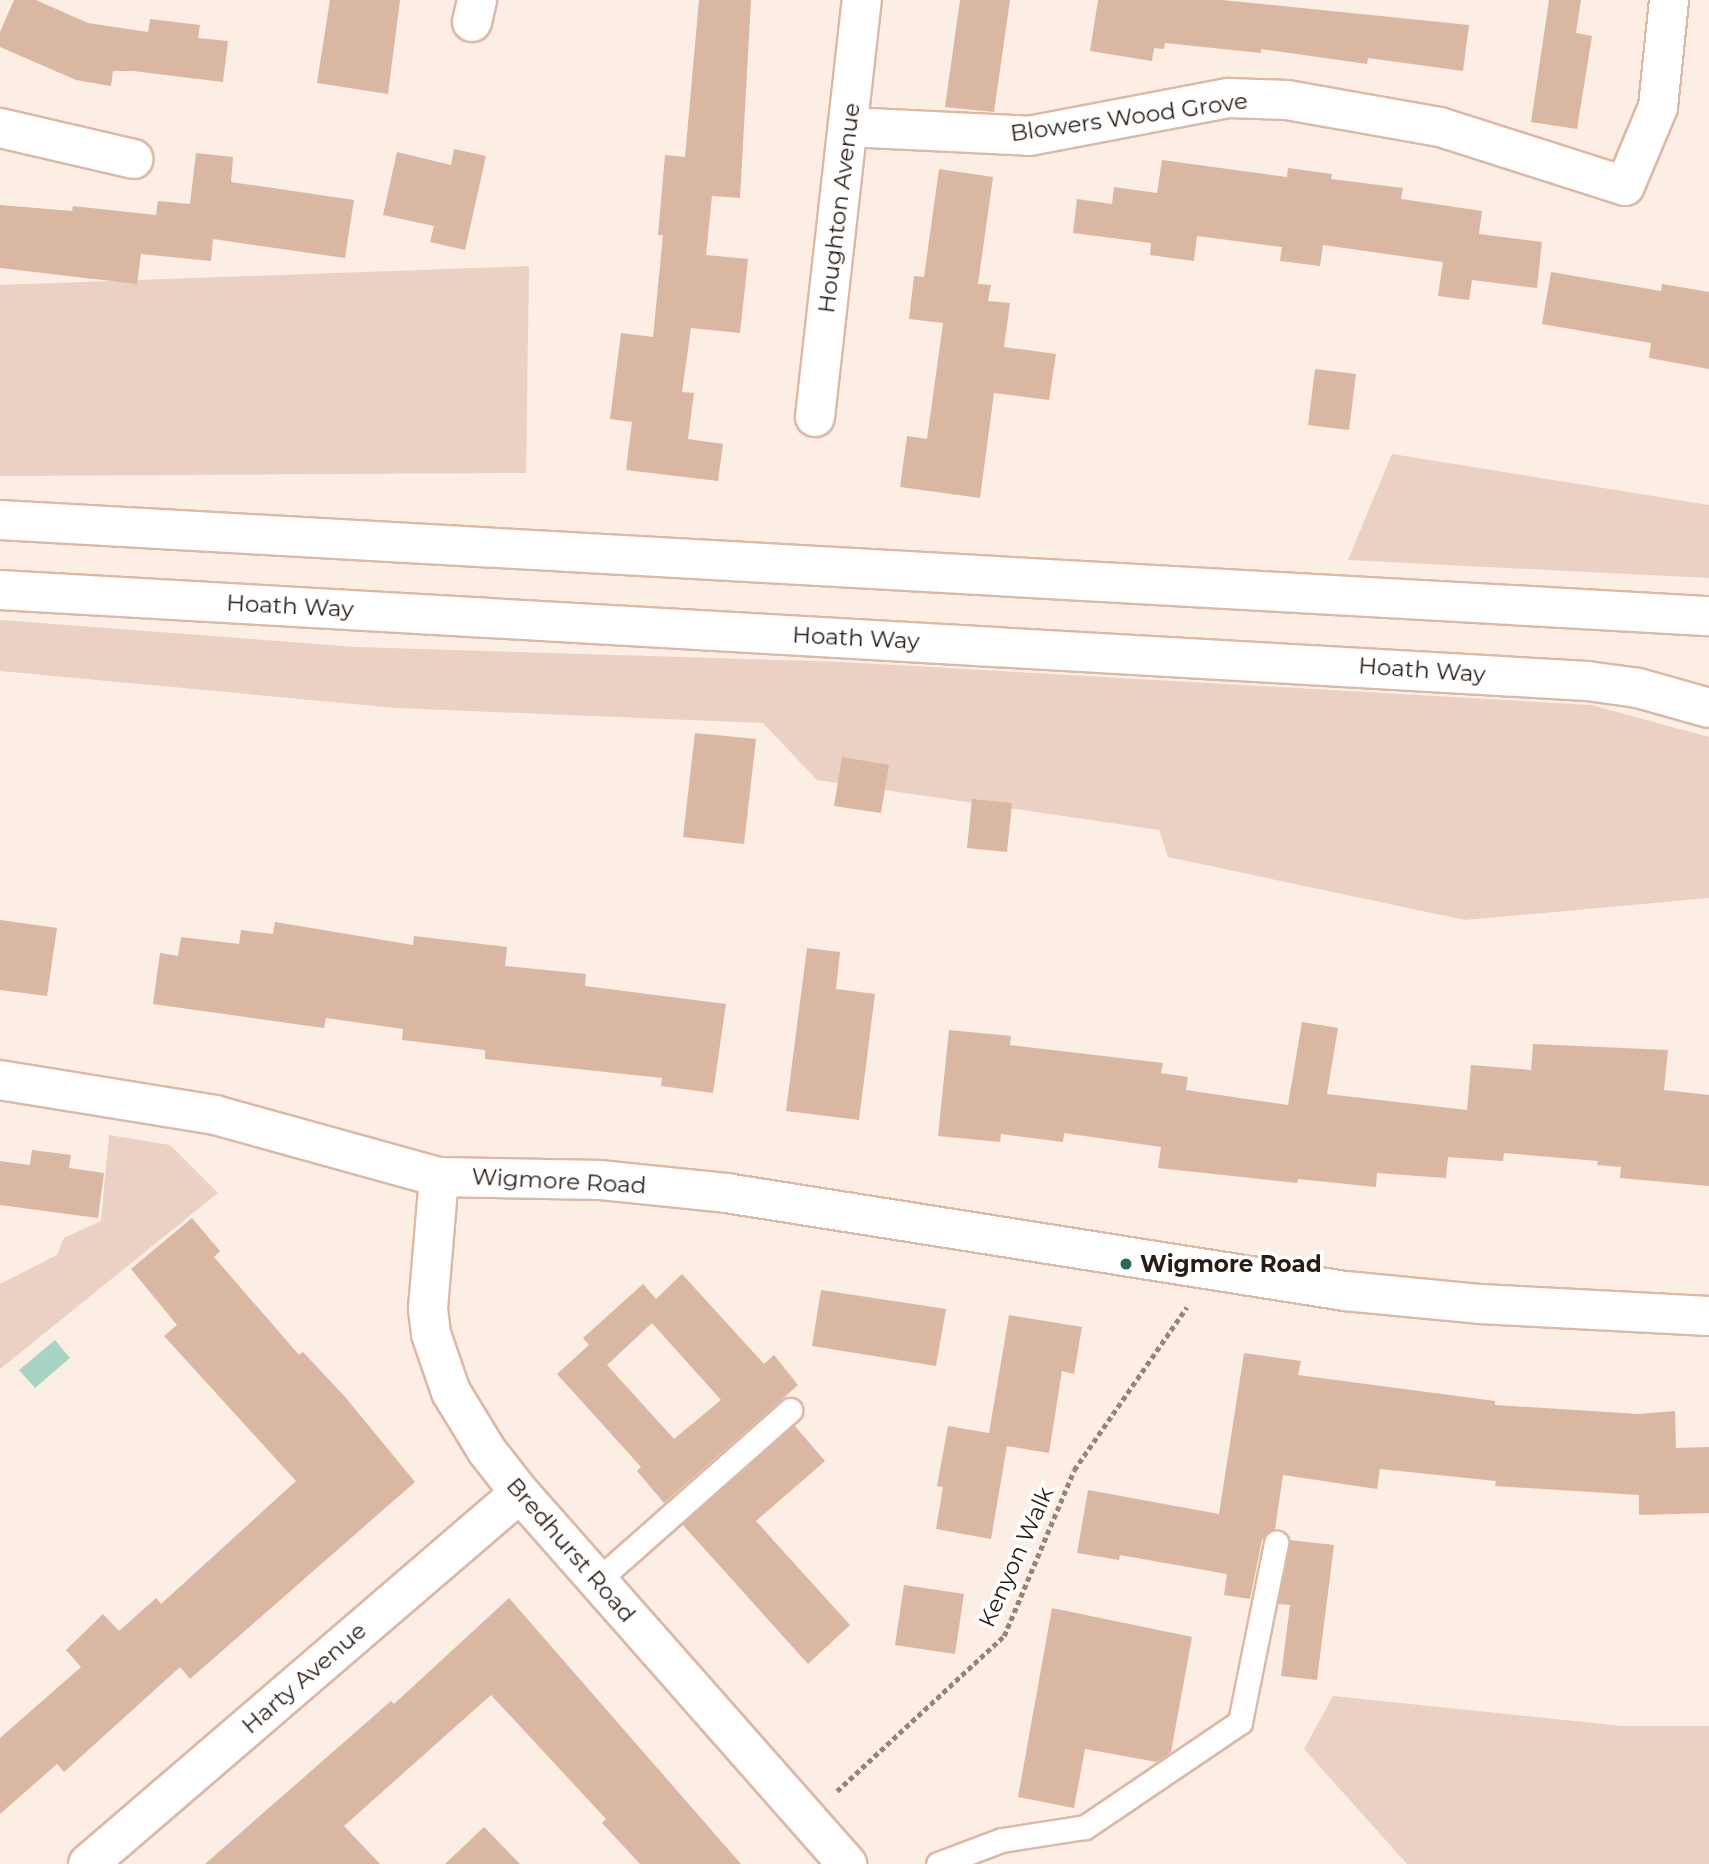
<!DOCTYPE html>
<style>
body{margin:0}
#map{position:relative;width:1709px;height:1864px;overflow:hidden;background:#fcede5;font-family:Montserrat,sans-serif}
div>[style]{position:absolute}
.green>*{inset:0;background:#ead1c3}
.water>*{inset:0;background:#a7d4c4}
.building>*{inset:0;background:#dab7a3}
.path>*{height:4.5px;margin-top:-2.25px;transform-origin:0;background:repeating-linear-gradient(90deg,#93857e 0 5px,transparent 0 8.5px)}
.roads{filter:drop-shadow(2px 0 #dcb8a5) drop-shadow(-2px 0 #dcb8a5) drop-shadow(0 2px #dcb8a5) drop-shadow(0 -2px #dcb8a5)}
.lane>*{height:23px;margin:-11.5px;padding:0 11.5px;transform-origin:11.5px;border-radius:11.5px;background:#fff}
.street>*{height:38px;margin:-19px;padding:0 19px;transform-origin:19px;border-radius:19px;background:#fff}
.secondary>*{height:38px;margin:-19px;padding:0 19px;transform-origin:19px;border-radius:19px;background:#fff}
.primary>*{height:38px;margin:-19px;padding:0 19px;transform-origin:19px;border-radius:19px;background:#fff}
.dots>*{width:19px;height:19px;translate:-50% -50%;box-sizing:border-box;border:4px solid #fff;border-radius:50%}
span{translate:-50% -50%;white-space:nowrap;text-align:center;line-height:1.15;-webkit-text-stroke:7px #fff;paint-order:stroke}
.street-label{font-size:23px;color:#291c15}
.poi-label{font-size:23px;color:#291c15;font-weight:700}
.left{translate:0 -50%;text-align:left}
</style>
<div id="map">
<div class="green">
<i style="clip-path:polygon(529px 266px,526px 473px,0 476px,0 285px)"></i>
<i style="clip-path:polygon(1392px 454px,1709px 505px,1709px 578px,1348px 560px)"></i>
<i style="clip-path:polygon(0 620px,357px 647px,843px 662px,1591px 705px,1709px 737px,1709px 898px,1465px 920px,1168px 857px,1159px 830px,817px 780px,763px 723px,397px 708px,0 671px)"></i>
<i style="clip-path:polygon(109px 1135px,170px 1145px,218px 1193px,0 1369px,0 1284px,57px 1255px,64px 1238px,101px 1221px)"></i>
<i style="clip-path:polygon(1333px 1696px,1622px 1726px,1709px 1726px,1709px 1864px,1407px 1864px,1304px 1749px)"></i>
</div>
<div class="water">
<i style="clip-path:polygon(55px 1340px,70px 1358px,35px 1388px,19px 1370px)"></i>
</div>
<div class="building">
<i style="clip-path:polygon(14px 0,36px 0,88px 23px,148px 32px,150px 19px,200px 25px,198px 38px,228px 41px,223px 82px,133px 71px,113px 71px,111px 86px,76px 80px,0 47px,0 32px)"></i>
<i style="clip-path:polygon(330px 0,400px 0,388px 94px,317px 83px)"></i>
<i style="clip-path:polygon(699px 0,751px 0,740px 198px,712px 196px,706px 255px,748px 259px,740px 333px,691px 328px,682px 392px,694px 393px,688px 439px,723px 444px,718px 481px,626px 470px,632px 422px,610px 419px,621px 333px,653px 337px,663px 235px,658px 235px,665px 155px,685px 157px)"></i>
<i style="clip-path:polygon(960px 0,1010px 0,994px 112px,945px 107px)"></i>
<i style="clip-path:polygon(1098px 0,1222px 0,1469px 25px,1463px 71px,1368px 58px,1367px 64px,1261px 49px,1261px 53px,1165px 43px,1164px 49px,1154px 48px,1152px 61px,1090px 51px)"></i>
<i style="clip-path:polygon(1549px 0,1581px 0,1576px 33px,1592px 36px,1577px 129px,1531px 122px)"></i>
<i style="clip-path:polygon(454px 149px,486px 156px,465px 250px,430px 242px,434px 226px,383px 215px,397px 152px,451px 165px)"></i>
<i style="clip-path:polygon(196px 153px,233px 157px,231px 182px,354px 200px,345px 258px,213px 239px,211px 261px,141px 254px,137px 284px,0 268px,0 205px,72px 211px,73px 206px,156px 215px,158px 201px,190px 204px)"></i>
<i style="clip-path:polygon(1162px 160px,1287px 177px,1288px 168px,1332px 174px,1331px 179px,1403px 188px,1401px 199px,1482px 211px,1479px 234px,1542px 242px,1537px 288px,1472px 280px,1469px 300px,1438px 296px,1443px 262px,1323px 245px,1320px 266px,1280px 261px,1282px 247px,1197px 236px,1194px 261px,1150px 255px,1151px 243px,1073px 233px,1077px 199px,1112px 204px,1114px 187px,1157px 193px)"></i>
<i style="clip-path:polygon(939px 169px,993px 177px,978px 284px,991px 285px,988px 301px,1010px 303px,1004px 347px,1056px 354px,1049px 400px,994px 393px,980px 498px,900px 487px,907px 436px,927px 439px,943px 323px,909px 319px,914px 276px,924px 277px)"></i>
<i style="clip-path:polygon(1551px 272px,1661px 291px,1662px 284px,1709px 292px,1709px 369px,1649px 358px,1651px 343px,1542px 324px)"></i>
<i style="clip-path:polygon(1315px 369px,1356px 374px,1349px 430px,1308px 425px)"></i>
<i style="clip-path:polygon(695px 733px,756px 739px,744px 844px,683px 837px)"></i>
<i style="clip-path:polygon(842px 757px,889px 765px,881px 813px,834px 806px)"></i>
<i style="clip-path:polygon(972px 799px,1012px 803px,1007px 852px,967px 848px)"></i>
<i style="clip-path:polygon(0 920px,57px 928px,47px 996px,0 990px)"></i>
<i style="clip-path:polygon(275px 922px,413px 945px,414px 936px,507px 947px,505px 966px,586px 974px,585px 986px,726px 1004px,713px 1093px,661px 1086px,662px 1078px,485px 1059px,485px 1050px,402px 1040px,403px 1029px,326px 1018px,324px 1028px,153px 1004px,160px 953px,178px 956px,181px 937px,239px 944px,241px 930px,273px 934px)"></i>
<i style="clip-path:polygon(807px 948px,840px 952px,836px 989px,875px 994px,859px 1120px,786px 1111px)"></i>
<i style="clip-path:polygon(1302px 1022px,1338px 1028px,1327px 1094px,1467px 1110px,1471px 1065px,1531px 1070px,1533px 1044px,1668px 1050px,1664px 1090px,1709px 1095px,1709px 1186px,1620px 1178px,1621px 1167px,1597px 1165px,1598px 1161px,1504px 1153px,1503px 1161px,1448px 1157px,1446px 1178px,1377px 1173px,1376px 1187px,1298px 1179px,1297px 1183px,1158px 1168px,1161px 1147px,1064px 1133px,1063px 1142px,1001px 1134px,1000px 1142px,938px 1136px,949px 1030px,1011px 1036px,1010px 1045px,1163px 1063px,1161px 1073px,1188px 1077px,1186px 1090px,1288px 1105px)"></i>
<i style="clip-path:polygon(32px 1150px,71px 1155px,69px 1168px,104px 1173px,98px 1218px,0 1205px,0 1161px,30px 1165px)"></i>
<i style="clip-path:polygon(192px 1218px,220px 1251px,214px 1257px,299px 1355px,303px 1352px,346px 1398px,415px 1482px,190px 1679px,180px 1667px,64px 1772px,57px 1764px,0 1814px,0 1738px,81px 1667px,66px 1650px,103px 1614px,119px 1631px,156px 1598px,161px 1604px,296px 1481px,164px 1336px,177px 1325px,131px 1269px)"></i>
<i style="clip-path:polygon(evenodd,682px 1274px,764px 1364px,774px 1355px,798px 1385px,664px 1503px,637px 1471px,641px 1467px,557px 1374px,589px 1345px,583px 1338px,643px 1284px,656px 1299px,682px 1274px,652px 1323px,721px 1400px,674px 1439px,607px 1365px,652px 1323px)"></i>
<i style="clip-path:polygon(821px 1290px,946px 1309px,936px 1366px,812px 1346px)"></i>
<i style="clip-path:polygon(1009px 1315px,1082px 1327px,1074px 1374px,1062px 1371px,1049px 1453px,1007px 1446px,991px 1539px,936px 1529px,943px 1487px,937px 1486px,948px 1426px,989px 1433px)"></i>
<i style="clip-path:polygon(1244px 1353px,1301px 1361px,1298px 1375px,1495px 1401px,1495px 1405px,1638px 1414px,1675px 1411px,1676px 1448px,1709px 1447px,1709px 1513px,1639px 1515px,1639px 1495px,1495px 1486px,1496px 1481px,1380px 1469px,1377px 1489px,1283px 1475px,1275px 1529px,1262px 1540px,1250px 1599px,1224px 1595px,1227px 1574px,1120px 1555px,1119px 1560px,1077px 1553px,1088px 1490px,1219px 1514px)"></i>
<i style="clip-path:polygon(794px 1425px,825px 1461px,756px 1521px,850px 1625px,808px 1664px,682px 1524px)"></i>
<i style="clip-path:polygon(1289px 1540px,1334px 1545px,1317px 1680px,1281px 1676px,1290px 1605px,1278px 1604px)"></i>
<i style="clip-path:polygon(904px 1585px,964px 1594px,955px 1654px,895px 1645px)"></i>
<i style="clip-path:polygon(509px 1598px,741px 1864px,640px 1864px,602px 1823px,606px 1819px,491px 1695px,344px 1826px,380px 1864px,205px 1864px,391px 1701px,394px 1704px)"></i>
<i style="clip-path:polygon(1052px 1608px,1192px 1637px,1171px 1752px,1157px 1762px,1085px 1749px,1074px 1808px,1018px 1797px)"></i>
<i style="clip-path:polygon(484px 1827px,520px 1864px,445px 1864px)"></i>
</div>
<div class="path">
<i style="left:837px;top:1791px;width:228px;rotate:-42.9deg"></i>
<i style="left:1004px;top:1636px;width:180px;rotate:-67.1deg"></i>
<i style="left:1074px;top:1470px;width:198px;rotate:-55.3deg"></i>
</div>
<div class="roads">
<div class="lane">
<i style="left:597px;top:1581px;width:258px;rotate:-41.5deg"></i>
<i style="left:938px;top:1864px;width:68px;rotate:-20.6deg"></i>
<i style="left:1002px;top:1840px;width:84px;rotate:-8.9deg"></i>
<i style="left:1085px;top:1827px;width:187px;rotate:-34.1deg"></i>
<i style="left:1240px;top:1722px;width:183px;rotate:-78.6deg"></i>
</div>
<div class="street">
<i style="left:472px;top:22px;width:23px;rotate:-77deg"></i>
<i style="left:848px;top:127px;width:181px;rotate:2.8deg"></i>
<i style="left:1029px;top:136px;width:204px;rotate:-10.8deg"></i>
<i style="left:1229px;top:98px;width:58px;rotate:2deg"></i>
<i style="left:1287px;top:100px;width:155px;rotate:10deg"></i>
<i style="left:1440px;top:127px;width:194px;rotate:17.7deg"></i>
<i style="left:1625px;top:186px;width:86px;rotate:-67.3deg"></i>
<i style="left:1658px;top:107px;width:108px;rotate:-84.1deg"></i>
<i style="left:0;top:128px;width:137px;rotate:13.1deg"></i>
<i style="left:815px;top:417px;width:420px;rotate:-83.6deg"></i>
<i style="left:439px;top:1177px;width:132px;rotate:94.8deg"></i>
<i style="left:428px;top:1309px;width:25px;rotate:83deg"></i>
<i style="left:431px;top:1334px;width:61px;rotate:71deg"></i>
<i style="left:451px;top:1392px;width:69px;rotate:58.6deg"></i>
<i style="left:487px;top:1451px;width:53px;rotate:51.8deg"></i>
<i style="left:520px;top:1493px;width:495px;rotate:48.6deg"></i>
<i style="left:88px;top:1864px;width:569px;rotate:-40.66deg"></i>
</div>
<div class="secondary">
<i style="left:0;top:1080px;width:218px;rotate:9.2deg"></i>
<i style="left:215px;top:1115px;width:232px;rotate:15.5deg"></i>
<i style="left:439px;top:1177px;width:162px;rotate:1.1deg"></i>
<i style="left:601px;top:1180px;width:126px;rotate:5.9deg"></i>
<i style="left:726px;top:1193px;width:627px;rotate:9deg"></i>
<i style="left:1345px;top:1291px;width:137px;rotate:5.5deg"></i>
<i style="left:1481px;top:1304px;width:228px;rotate:3deg"></i>
</div>
<div class="primary">
<i style="left:0;top:520px;width:1712px;rotate:3.22deg"></i>
<i style="left:0;top:590px;width:1590px;rotate:3.28deg"></i>
<i style="left:1587px;top:681px;width:51px;rotate:7.8deg"></i>
<i style="left:1638px;top:688px;width:74px;rotate:15.7deg"></i>
</div>
</div>
<div class="dots">
<i style="left:1126px;top:1264px;background:#2a6a58"></i>
</div>
<div class="street-label">
<span style="left:1129px;top:117px;rotate:-8deg">Blowers Wood Grove</span>
<span style="left:839px;top:208px;rotate:-83deg">Houghton Avenue</span>
<span style="left:290px;top:606px;rotate:3deg">Hoath Way</span>
<span style="left:856px;top:638px;rotate:3deg">Hoath Way</span>
<span style="left:1422px;top:670px;rotate:4deg">Hoath Way</span>
<span style="left:559px;top:1181px;rotate:3deg">Wigmore Road</span>
<span style="left:571px;top:1550px;rotate:49deg">Bredhurst Road</span>
<span style="left:1016px;top:1557px;rotate:-66deg">Kenyon Walk</span>
<span style="left:304px;top:1678px;rotate:-41deg">Harty Avenue</span>
</div>
<div class="poi-label">
<span class="left" style="left:1140px;top:1264px">Wigmore Road</span>
</div>
</div>
